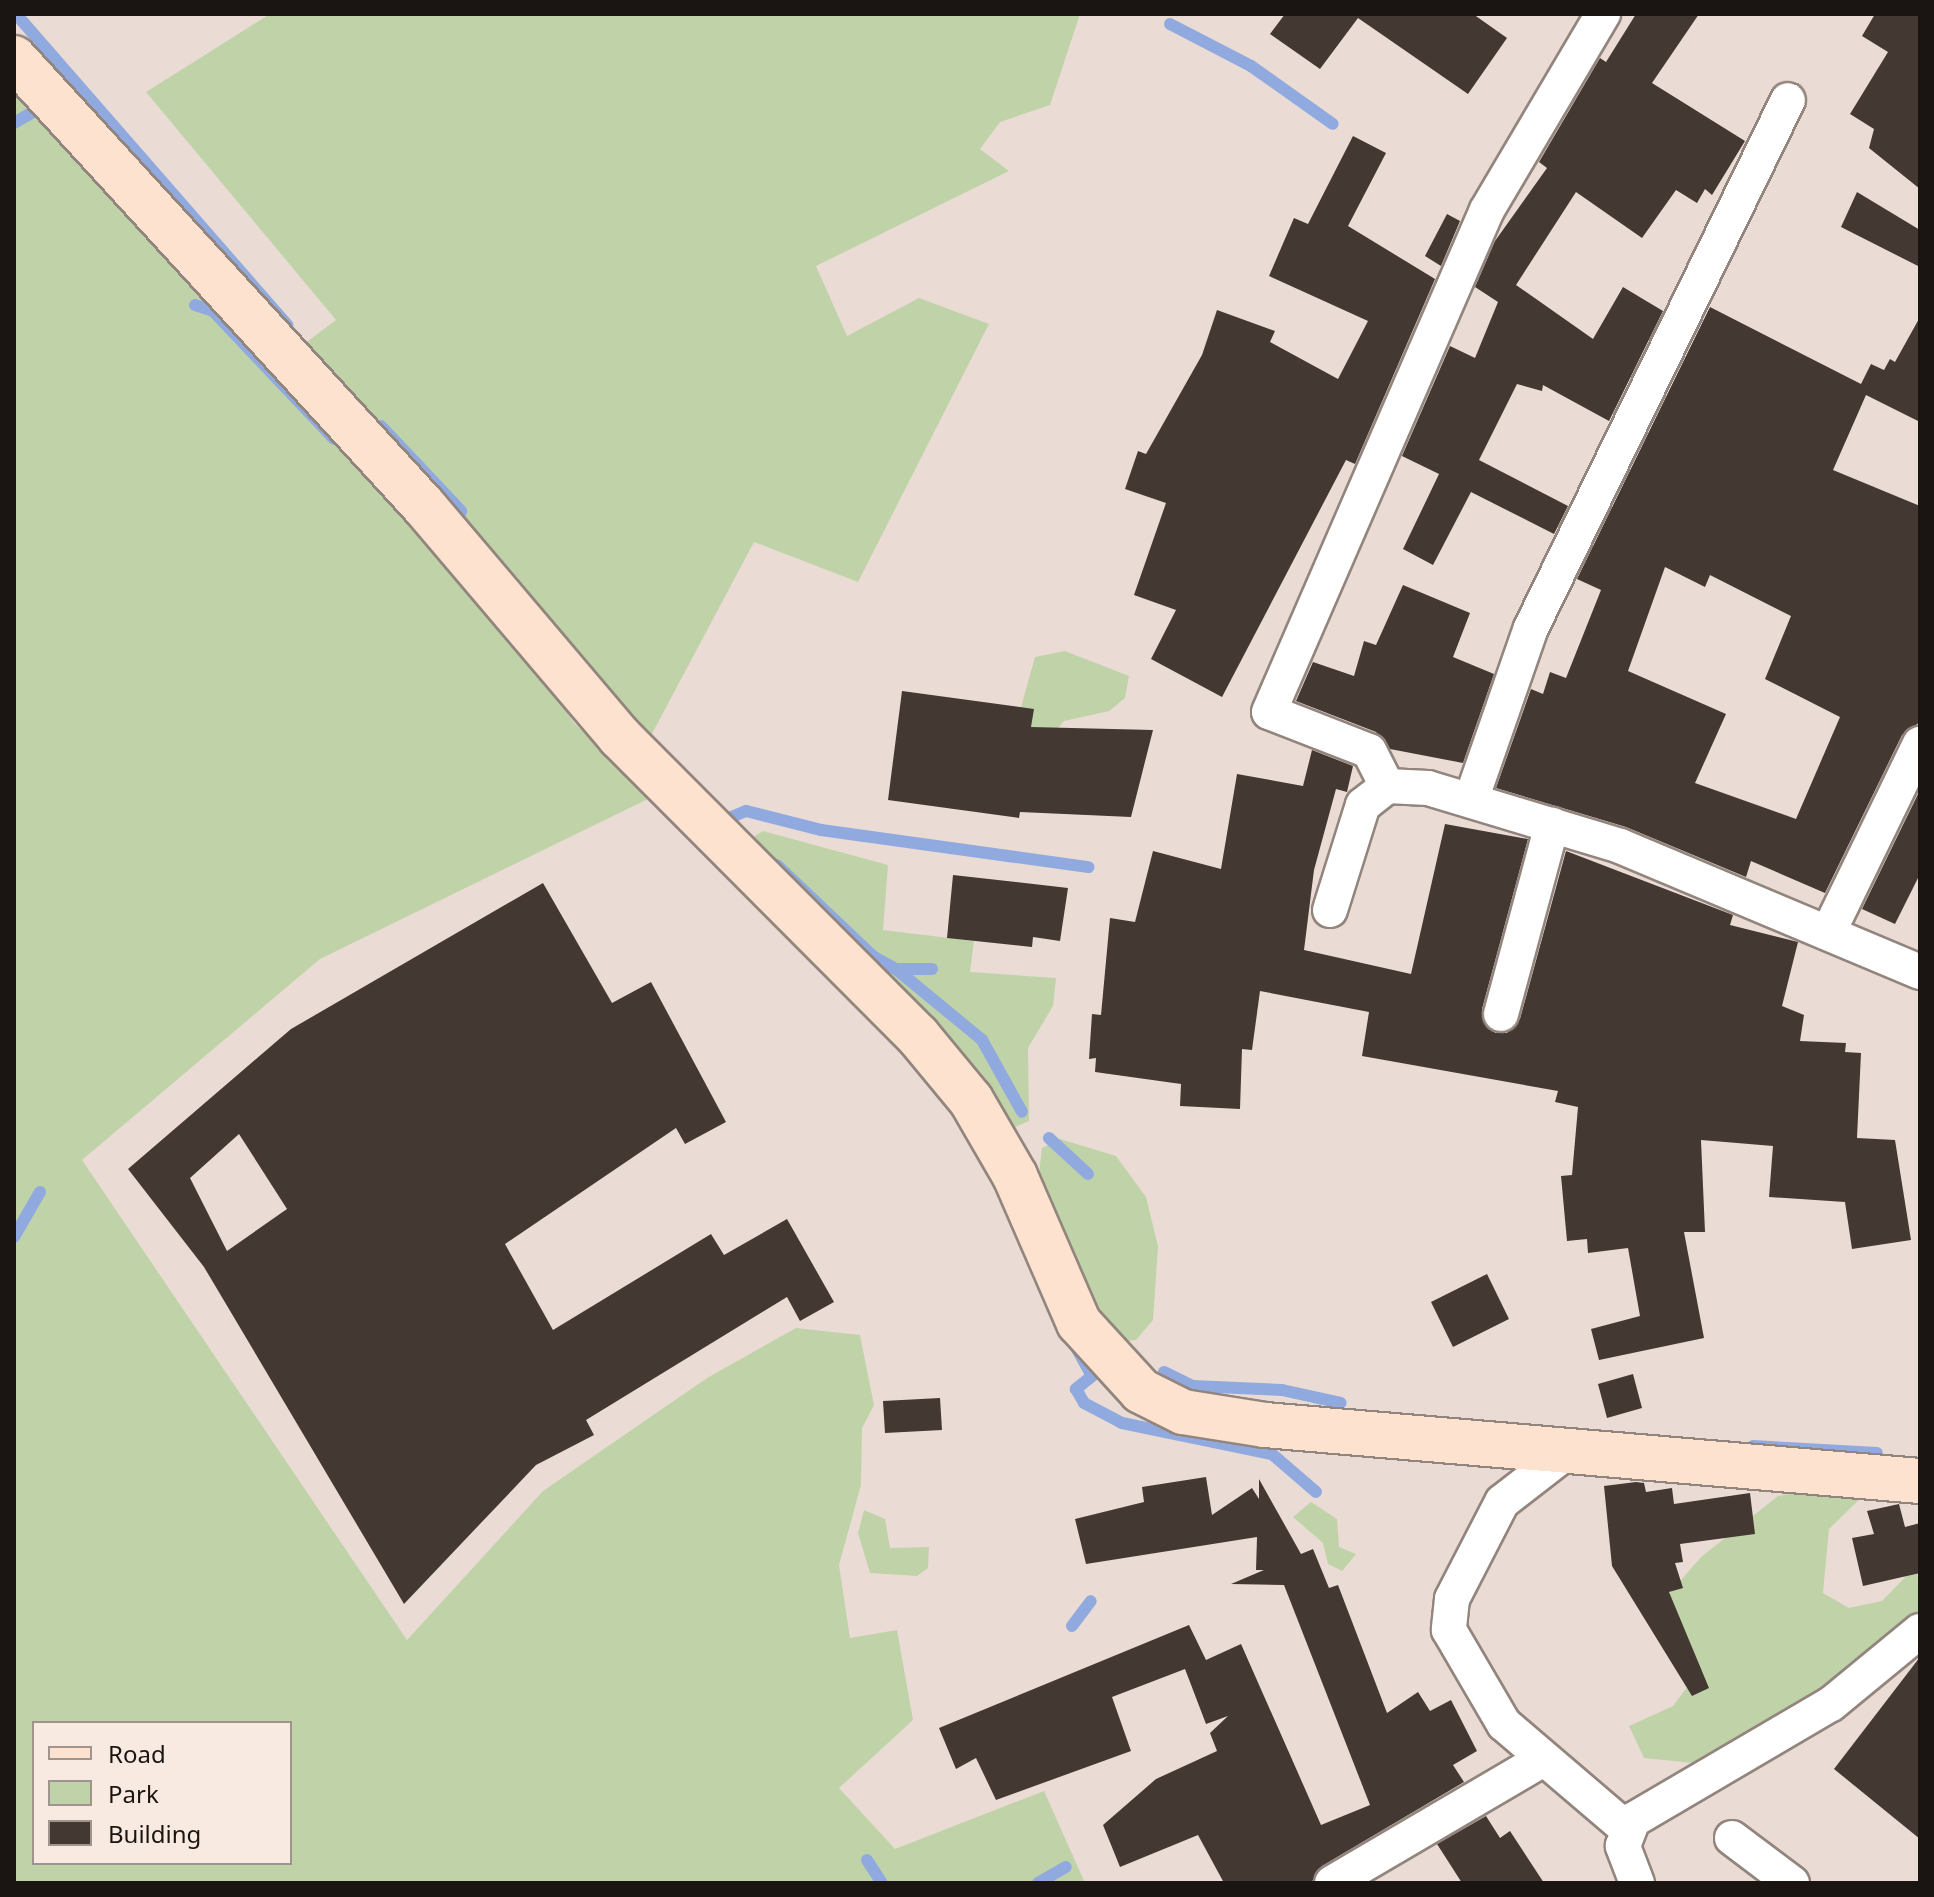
<!DOCTYPE html>
<style>
body{margin:0}
#map{position:relative;width:1934px;height:1897px;overflow:hidden;background:#eadcd4;font-family:"Noto Sans",sans-serif}
div>[style]{position:absolute}
.green>*{inset:0;background:#c0d3a8}
.stream>*{height:12px;margin:-6px;padding:0 6px;transform-origin:6px;border-radius:6px;background:#90aadf}
.building>*{inset:0;background:#433832}
.roads{filter:drop-shadow(2px 0 #92857d) drop-shadow(-2px 0 #92857d) drop-shadow(0 2px #92857d) drop-shadow(0 -2px #92857d)}
.street>*{height:34px;margin:-17px;padding:0 17px;transform-origin:17px;border-radius:17px;background:#fff}
.secondary>*{height:44px;margin:-22px;padding:0 22px;transform-origin:22px;border-radius:22px;background:#fde3cf}
span{translate:-50% -50%;white-space:nowrap;text-align:center;line-height:1.15;-webkit-text-stroke:8px #f8e9e1;paint-order:stroke}
.frame{position:absolute;inset:0;border:16px solid #1a1512;pointer-events:none}
.legend{position:absolute;left:32px;top:1721px;width:260px;height:144px;box-sizing:border-box;background:#f8e9e1;border:2px solid #9f948e;margin:0;padding:10px 14px;list-style:none;font-size:24px;color:#1a1512}
.legend li{display:flex;align-items:center;gap:16px;height:40px}
.legend b{width:40px;border:2px solid #9f948e}
</style>
<div id="map">
<div class="green">
<i style="clip-path:polygon(270px 14px,1080px 14px,1050px 105px,1000px 122px,980px 149px,1009px 171px,816px 266px,847px 336px,919px 298px,989px 324px,858px 582px,754px 542px,646px 745px,296px 350px,336px 320px,146px 92px)"></i>
<i style="clip-path:polygon(evenodd,14px 81px,312px 417px,413px 512px,518px 640px,574px 723px,652px 797px,320px 959px,82px 1160px,407px 1640px,543px 1491px,707px 1378px,796px 1328px,860px 1335px,874px 1405px,862px 1428px,861px 1485px,839px 1565px,850px 1638px,897px 1630px,913px 1720px,839px 1788px,895px 1849px,1044px 1791px,1085px 1883px,14px 1883px,14px 81px,34px 1723px,290px 1723px,290px 1863px,34px 1863px,34px 1723px)"></i>
<i style="clip-path:polygon(1065px 651px,1129px 676px,1125px 698px,1109px 711px,1064px 721px,1041px 748px,1025px 748px,1021px 707px,1035px 657px)"></i>
<i style="clip-path:polygon(763px 831px,888px 865px,883px 930px,974px 941px,970px 972px,1056px 978px,1053px 1006px,1028px 1048px,1029px 1121px,1010px 1129px,744px 843px)"></i>
<i style="clip-path:polygon(1060px 1139px,1116px 1156px,1146px 1197px,1158px 1246px,1153px 1320px,1136px 1340px,1112px 1343px,1037px 1191px,1042px 1148px)"></i>
<i style="clip-path:polygon(1853px 1483px,1870px 1489px,1829px 1529px,1823px 1593px,1849px 1608px,1882px 1601px,1917px 1565px,1920px 1617px,1823px 1687px,1693px 1763px,1644px 1758px,1629px 1726px,1673px 1706px,1700px 1670px,1668px 1595px,1701px 1557px,1778px 1496px)"></i>
<i style="clip-path:polygon(1311px 1502px,1337px 1519px,1339px 1547px,1356px 1554px,1342px 1571px,1328px 1564px,1323px 1543px,1293px 1517px)"></i>
<i style="clip-path:polygon(864px 1510px,885px 1519px,890px 1548px,929px 1547px,928px 1568px,917px 1576px,870px 1573px,858px 1533px)"></i>
</div>
<div class="stream">
<i style="left:16px;top:14px;width:413px;rotate:48.9deg"></i>
<i style="left:1170px;top:24px;width:91px;rotate:27.4deg"></i>
<i style="left:1251px;top:66px;width:100px;rotate:35.3deg"></i>
<i style="left:14px;top:123px;width:28px;rotate:-30deg"></i>
<i style="left:195px;top:305px;width:19px;rotate:18deg"></i>
<i style="left:213px;top:311px;width:176px;rotate:46.6deg"></i>
<i style="left:381px;top:426px;width:117px;rotate:46.7deg"></i>
<i style="left:727px;top:819px;width:21px;rotate:-23deg"></i>
<i style="left:746px;top:811px;width:77px;rotate:14.2deg"></i>
<i style="left:821px;top:830px;width:270px;rotate:7.9deg"></i>
<i style="left:777px;top:865px;width:134px;rotate:43.5deg"></i>
<i style="left:874px;top:957px;width:25px;rotate:29deg"></i>
<i style="left:896px;top:969px;width:36px"></i>
<i style="left:896px;top:969px;width:112px;rotate:39.5deg"></i>
<i style="left:982px;top:1040px;width:82px;rotate:60.9deg"></i>
<i style="left:1049px;top:1138px;width:53px;rotate:42.7deg"></i>
<i style="left:14px;top:1237px;width:52px;rotate:-60deg"></i>
<i style="left:1077px;top:1349px;width:31px;rotate:61deg"></i>
<i style="left:1092px;top:1376px;width:21px;rotate:141deg"></i>
<i style="left:1076px;top:1389px;width:16px;rotate:60deg"></i>
<i style="left:1084px;top:1403px;width:43px;rotate:27.8deg"></i>
<i style="left:1122px;top:1423px;width:153px;rotate:11.7deg"></i>
<i style="left:1272px;top:1454px;width:58px;rotate:40.8deg"></i>
<i style="left:1164px;top:1372px;width:32px;rotate:26deg"></i>
<i style="left:1193px;top:1386px;width:89px;rotate:2.6deg"></i>
<i style="left:1282px;top:1390px;width:60px;rotate:12.4deg"></i>
<i style="left:1753px;top:1446px;width:124px;rotate:3.2deg"></i>
<i style="left:1072px;top:1626px;width:31px;rotate:-53deg"></i>
<i style="left:867px;top:1860px;width:27px;rotate:57deg"></i>
<i style="left:1038px;top:1883px;width:32px;rotate:-30deg"></i>
</div>
<div class="building">
<i style="clip-path:polygon(1285px 14px,1473px 14px,1507px 38px,1468px 94px,1358px 18px,1320px 69px,1270px 34px)"></i>
<i style="clip-path:polygon(1636px 14px,1699px 14px,1652px 83px,1745px 141px,1712px 195px,1705px 189px,1697px 203px,1676px 190px,1642px 238px,1576px 192px,1516px 285px,1593px 339px,1623px 287px,1663px 311px,1609px 421px,1543px 385px,1542px 391px,1517px 384px,1479px 460px,1568px 506px,1554px 534px,1471px 492px,1433px 565px,1403px 549px,1439px 474px,1402px 456px,1450px 346px,1475px 358px,1498px 302px,1475px 287px,1495px 241px,1547px 168px,1539px 162px,1600px 58px,1606px 62px)"></i>
<i style="clip-path:polygon(1875px 14px,1920px 14px,1920px 189px,1869px 148px,1874px 129px,1850px 114px,1888px 52px,1862px 36px)"></i>
<i style="clip-path:polygon(1353px 136px,1386px 153px,1348px 226px,1435px 279px,1355px 464px,1346px 460px,1222px 697px,1151px 659px,1176px 610px,1134px 595px,1166px 503px,1125px 489px,1138px 451px,1146px 454px,1202px 355px,1217px 310px,1275px 331px,1270px 342px,1338px 379px,1368px 321px,1269px 276px,1294px 218px,1308px 224px)"></i>
<i style="clip-path:polygon(1857px 192px,1920px 230px,1920px 267px,1841px 227px)"></i>
<i style="clip-path:polygon(1447px 214px,1460px 221px,1441px 266px,1425px 256px)"></i>
<i style="clip-path:polygon(evenodd,1710px 307px,1861px 384px,1871px 364px,1884px 370px,1890px 359px,1895px 362px,1920px 317px,1920px 422px,1866px 395px,1833px 470px,1920px 506px,1920px 722px,1902px 735px,1825px 893px,1751px 861px,1746px 877px,1626px 827px,1496px 788px,1531px 689px,1543px 694px,1550px 672px,1566px 678px,1601px 590px,1577px 579px,1710px 307px,1665px 567px,1705px 587px,1710px 575px,1791px 616px,1765px 679px,1840px 717px,1796px 819px,1695px 783px,1726px 714px,1628px 671px,1665px 567px)"></i>
<i style="clip-path:polygon(1403px 585px,1470px 613px,1453px 657px,1494px 674px,1463px 763px,1390px 749px,1376px 732px,1296px 701px,1313px 662px,1354px 676px,1364px 641px,1376px 645px)"></i>
<i style="clip-path:polygon(902px 691px,1034px 709px,1031px 727px,1153px 730px,1131px 817px,1020px 812px,1019px 818px,888px 800px)"></i>
<i style="clip-path:polygon(1312px 750px,1353px 766px,1347px 792px,1336px 789px,1314px 870px,1304px 950px,1411px 974px,1445px 824px,1528px 839px,1482px 1009px,1495px 1033px,1507px 1033px,1520px 1019px,1566px 851px,1733px 915px,1730px 925px,1798px 942px,1782px 1006px,1804px 1015px,1800px 1041px,1846px 1043px,1845px 1052px,1861px 1053px,1857px 1138px,1895px 1140px,1911px 1240px,1852px 1249px,1845px 1202px,1769px 1197px,1773px 1146px,1701px 1140px,1705px 1232px,1684px 1232px,1704px 1338px,1599px 1360px,1591px 1329px,1640px 1316px,1628px 1248px,1588px 1253px,1587px 1239px,1567px 1241px,1561px 1176px,1572px 1175px,1578px 1107px,1555px 1102px,1558px 1091px,1362px 1056px,1369px 1012px,1260px 991px,1252px 1050px,1242px 1049px,1240px 1109px,1180px 1106px,1181px 1084px,1095px 1072px,1096px 1058px,1089px 1059px,1092px 1014px,1101px 1015px,1110px 918px,1135px 922px,1153px 851px,1221px 869px,1237px 774px,1303px 786px)"></i>
<i style="clip-path:polygon(1920px 790px,1920px 874px,1895px 924px,1862px 909px)"></i>
<i style="clip-path:polygon(953px 875px,1068px 888px,1060px 941px,1033px 937px,1032px 947px,947px 938px)"></i>
<i style="clip-path:polygon(evenodd,543px 883px,612px 1003px,651px 982px,726px 1122px,685px 1144px,676px 1128px,505px 1244px,553px 1330px,711px 1234px,724px 1255px,787px 1219px,834px 1302px,800px 1321px,787px 1297px,586px 1420px,594px 1435px,536px 1465px,404px 1604px,204px 1267px,128px 1169px,291px 1029px,543px 883px,239px 1134px,287px 1209px,227px 1251px,190px 1178px,239px 1134px)"></i>
<i style="clip-path:polygon(1487px 1274px,1509px 1319px,1453px 1347px,1431px 1302px)"></i>
<i style="clip-path:polygon(1633px 1374px,1642px 1408px,1607px 1418px,1598px 1384px)"></i>
<i style="clip-path:polygon(940px 1398px,942px 1430px,885px 1433px,883px 1401px)"></i>
<i style="clip-path:polygon(1206px 1477px,1212px 1515px,1252px 1488px,1259px 1499px,1259px 1479px,1301px 1554px,1313px 1549px,1329px 1588px,1338px 1585px,1387px 1713px,1418px 1692px,1430px 1711px,1451px 1700px,1477px 1751px,1453px 1765px,1464px 1782px,1322px 1866px,1311px 1883px,1224px 1883px,1198px 1835px,1120px 1867px,1103px 1825px,1156px 1779px,1217px 1751px,1210px 1733px,1228px 1716px,1206px 1724px,1185px 1669px,1112px 1697px,1131px 1751px,996px 1800px,976px 1758px,956px 1769px,939px 1728px,1189px 1625px,1206px 1660px,1241px 1644px,1321px 1825px,1370px 1805px,1284px 1585px,1231px 1584px,1264px 1570px,1256px 1570px,1257px 1537px,1086px 1564px,1075px 1519px,1144px 1502px,1142px 1487px)"></i>
<i style="clip-path:polygon(1636px 1482px,1644px 1483px,1646px 1492px,1672px 1488px,1674px 1504px,1750px 1493px,1755px 1534px,1680px 1544px,1683px 1562px,1675px 1563px,1683px 1588px,1669px 1592px,1709px 1688px,1692px 1696px,1612px 1566px,1604px 1486px)"></i>
<i style="clip-path:polygon(1899px 1504px,1905px 1527px,1920px 1523px,1920px 1573px,1863px 1586px,1852px 1538px,1874px 1534px,1867px 1511px)"></i>
<i style="clip-path:polygon(1920px 1657px,1920px 1839px,1834px 1769px)"></i>
<i style="clip-path:polygon(1486px 1816px,1500px 1838px,1510px 1831px,1544px 1883px,1462px 1883px,1437px 1844px)"></i>
</div>
<div class="roads">
<div class="street">
<i style="left:1387px;top:786px;width:39px;rotate:-117deg"></i>
<i style="left:1369px;top:751px;width:107px;rotate:-158.7deg"></i>
<i style="left:1269px;top:712px;width:547px;rotate:-66.53deg"></i>
<i style="left:1487px;top:210px;width:228px;rotate:-59.4deg"></i>
<i style="left:1471px;top:800px;width:182px;rotate:-70.8deg"></i>
<i style="left:1531px;top:628px;width:587px;rotate:-64.05deg"></i>
<i style="left:1330px;top:910px;width:110px;rotate:-72.6deg"></i>
<i style="left:1363px;top:805px;width:31px;rotate:-38deg"></i>
<i style="left:1387px;top:786px;width:41px;rotate:2.8deg"></i>
<i style="left:1428px;top:788px;width:201px;rotate:16.8deg"></i>
<i style="left:1620px;top:846px;width:325px;rotate:22.8deg"></i>
<i style="left:1830px;top:929px;width:206px;rotate:-64.1deg"></i>
<i style="left:1501px;top:1014px;width:196px;rotate:-74.9deg"></i>
<i style="left:1564px;top:1454px;width:78px;rotate:142.3deg"></i>
<i style="left:1502px;top:1502px;width:109px;rotate:117.3deg"></i>
<i style="left:1452px;top:1599px;width:31px;rotate:96deg"></i>
<i style="left:1449px;top:1630px;width:109px;rotate:59.7deg"></i>
<i style="left:1504px;top:1724px;width:163px;rotate:40.5deg"></i>
<i style="left:1732px;top:1838px;width:75px;rotate:36.9deg"></i>
<i style="left:1332px;top:1883px;width:245px;rotate:-30.4deg"></i>
<i style="left:1637px;top:1883px;width:40px;rotate:-111deg"></i>
<i style="left:1623px;top:1846px;width:28px;rotate:-69deg"></i>
<i style="left:1633px;top:1820px;width:229px;rotate:-30.4deg"></i>
<i style="left:1831px;top:1704px;width:115px;rotate:-39.4deg"></i>
</div>
<div class="secondary">
<i style="left:14px;top:58px;width:607px;rotate:47.54deg"></i>
<i style="left:424px;top:506px;width:303px;rotate:49.7deg"></i>
<i style="left:620px;top:737px;width:422px;rotate:45.1deg"></i>
<i style="left:918px;top:1036px;width:83px;rotate:50.4deg"></i>
<i style="left:971px;top:1100px;width:88px;rotate:59.9deg"></i>
<i style="left:1015px;top:1176px;width:160px;rotate:66.5deg"></i>
<i style="left:1079px;top:1323px;width:92px;rotate:47.6deg"></i>
<i style="left:1141px;top:1391px;width:47px;rotate:26.6deg"></i>
<i style="left:1183px;top:1412px;width:83px;rotate:9deg"></i>
<i style="left:1265px;top:1425px;width:657px;rotate:4.89deg"></i>
</div>
</div>
<div class="frame"></div>
<ul class="legend">
<li><b style="height:10px;background:#fde3cf"></b>Road</li>
<li><b style="height:22px;background:#c0d3a8"></b>Park</li>
<li><b style="height:22px;background:#433832"></b>Building</li>
</ul>
</div>
